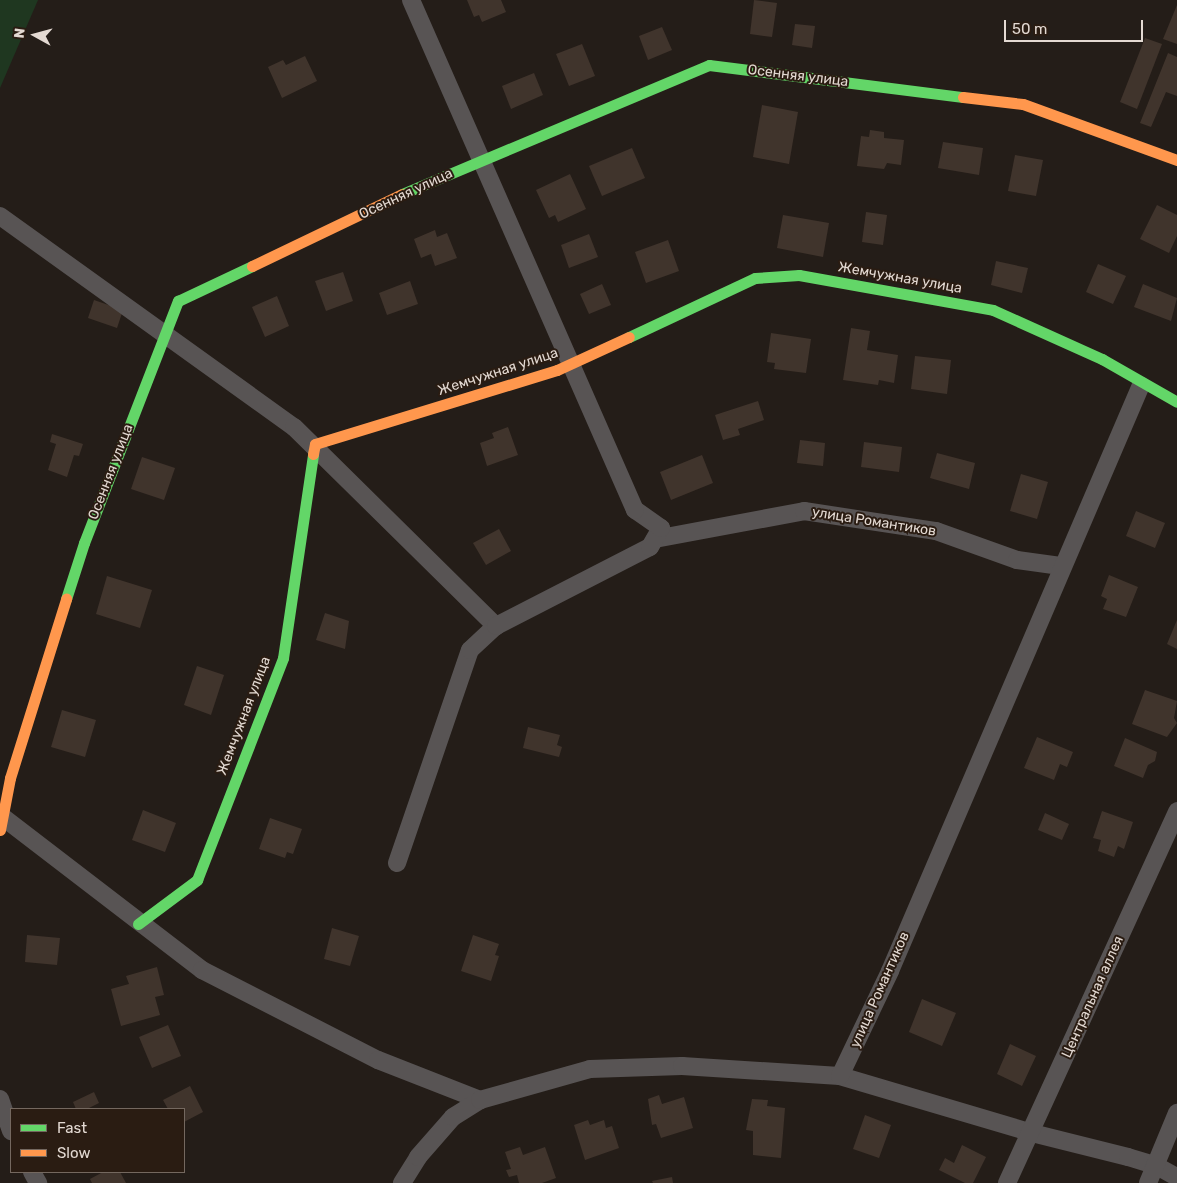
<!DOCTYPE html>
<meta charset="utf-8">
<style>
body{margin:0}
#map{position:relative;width:1177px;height:1183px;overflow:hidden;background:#241d18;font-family:Rubik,sans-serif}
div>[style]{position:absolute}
.green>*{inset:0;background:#1f3720}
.building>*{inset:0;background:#40342c}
.street>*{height:18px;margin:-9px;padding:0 9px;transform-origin:9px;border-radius:9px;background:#585454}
.fast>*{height:11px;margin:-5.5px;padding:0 5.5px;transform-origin:5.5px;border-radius:5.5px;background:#63d668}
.slow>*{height:11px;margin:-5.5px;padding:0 5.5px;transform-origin:5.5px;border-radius:5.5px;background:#ff974d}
span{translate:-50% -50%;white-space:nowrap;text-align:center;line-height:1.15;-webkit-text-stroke:4px #2a1c12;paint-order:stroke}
.street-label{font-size:14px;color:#e3d9d2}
.legend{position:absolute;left:10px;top:1108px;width:175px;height:65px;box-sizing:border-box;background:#2a1c12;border:1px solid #74685f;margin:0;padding:6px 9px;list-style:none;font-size:15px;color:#e3d9d2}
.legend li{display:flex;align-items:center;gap:10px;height:25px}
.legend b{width:25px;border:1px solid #74685f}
.north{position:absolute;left:10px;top:10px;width:50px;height:50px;-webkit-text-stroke:4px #2a1c12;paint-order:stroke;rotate:277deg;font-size:14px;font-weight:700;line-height:20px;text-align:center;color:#e3d9d2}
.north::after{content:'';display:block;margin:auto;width:18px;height:22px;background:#e3d9d2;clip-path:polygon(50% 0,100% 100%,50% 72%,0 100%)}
.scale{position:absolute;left:1004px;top:20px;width:139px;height:22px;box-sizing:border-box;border:2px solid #e3d9d2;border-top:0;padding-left:6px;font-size:15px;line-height:18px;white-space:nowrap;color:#e3d9d2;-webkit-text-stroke:4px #2a1c12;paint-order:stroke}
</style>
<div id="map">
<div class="green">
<i style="clip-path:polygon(0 0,38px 0,0 88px)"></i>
</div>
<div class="building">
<i style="clip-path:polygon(467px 0,501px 0,506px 12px,482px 22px,479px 15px,474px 17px)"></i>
<i style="clip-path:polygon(754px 0,777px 3px,772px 37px,750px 34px)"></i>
<i style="clip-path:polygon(1177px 5px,1177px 44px,1163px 39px)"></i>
<i style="clip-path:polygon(795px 24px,815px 26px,812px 48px,792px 45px)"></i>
<i style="clip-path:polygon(662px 27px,672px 50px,648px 60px,639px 36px)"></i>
<i style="clip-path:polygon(1145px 38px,1162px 44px,1137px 109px,1120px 102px)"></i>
<i style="clip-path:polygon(582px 44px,595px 76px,569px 86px,556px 54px)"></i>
<i style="clip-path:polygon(1168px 53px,1177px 57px,1177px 96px,1166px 92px,1151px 127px,1140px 123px)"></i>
<i style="clip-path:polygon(305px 56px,317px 81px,282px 98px,268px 67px,283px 60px,286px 65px)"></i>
<i style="clip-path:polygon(534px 73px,543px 95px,511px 109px,502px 86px)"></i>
<i style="clip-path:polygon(762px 105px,798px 112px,789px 164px,753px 157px)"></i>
<i style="clip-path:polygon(870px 130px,884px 132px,884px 138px,904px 140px,901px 165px,887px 163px,884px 169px,857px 166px,861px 136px,869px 137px)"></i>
<i style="clip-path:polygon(943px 142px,983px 148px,979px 175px,938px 168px)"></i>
<i style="clip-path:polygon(632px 148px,645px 178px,602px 196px,589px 166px)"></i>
<i style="clip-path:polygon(1015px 155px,1043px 160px,1036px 196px,1008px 191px)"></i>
<i style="clip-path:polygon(570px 174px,586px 209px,558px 222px,555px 215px,549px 218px,536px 190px)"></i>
<i style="clip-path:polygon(1157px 205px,1177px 215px,1177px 236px,1169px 253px,1140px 239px)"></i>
<i style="clip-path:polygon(866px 212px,887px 215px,883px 245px,862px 242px)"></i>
<i style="clip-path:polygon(783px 215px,829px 223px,823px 257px,777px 248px)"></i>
<i style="clip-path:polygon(435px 230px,437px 237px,447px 233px,457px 258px,435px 266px,431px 254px,421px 258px,414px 239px)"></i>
<i style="clip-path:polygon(589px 234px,598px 257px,569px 268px,561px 245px)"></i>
<i style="clip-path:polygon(668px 240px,679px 271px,646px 283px,635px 252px)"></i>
<i style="clip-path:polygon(996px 261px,1028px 268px,1022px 293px,991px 285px)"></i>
<i style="clip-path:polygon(1098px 264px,1126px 276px,1113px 304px,1086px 292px)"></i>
<i style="clip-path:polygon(343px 272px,353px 301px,326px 311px,315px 281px)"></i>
<i style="clip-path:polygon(410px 281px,418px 304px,387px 315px,379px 293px)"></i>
<i style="clip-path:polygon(602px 284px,611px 305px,589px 314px,580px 294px)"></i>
<i style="clip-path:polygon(1143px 284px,1177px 298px,1171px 321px,1134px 307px)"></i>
<i style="clip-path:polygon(277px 296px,289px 326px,265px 337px,252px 307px)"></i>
<i style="clip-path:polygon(94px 300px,123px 310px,117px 328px,88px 318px)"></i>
<i style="clip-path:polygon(851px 328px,870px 331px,867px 350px,898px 355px,894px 383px,879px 380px,878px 385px,843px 380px)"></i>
<i style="clip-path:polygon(771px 333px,811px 339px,806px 373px,774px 369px,775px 363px,767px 362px)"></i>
<i style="clip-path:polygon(915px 356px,951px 360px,947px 394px,911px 389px)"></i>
<i style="clip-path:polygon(758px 401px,764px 420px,738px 429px,740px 435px,723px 440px,715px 415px)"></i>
<i style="clip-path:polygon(508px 427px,518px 455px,487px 466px,480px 443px,494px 438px,492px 433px)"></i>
<i style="clip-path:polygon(52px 434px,83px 444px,79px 456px,74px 455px,67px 477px,48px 470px,56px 444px,50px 442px)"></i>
<i style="clip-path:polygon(800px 440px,825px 443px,823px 466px,797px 463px)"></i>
<i style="clip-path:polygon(864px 442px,902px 447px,899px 472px,861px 467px)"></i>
<i style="clip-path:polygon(937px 453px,975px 463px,969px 489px,930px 478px)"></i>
<i style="clip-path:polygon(702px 455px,713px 483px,671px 500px,660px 472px)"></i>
<i style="clip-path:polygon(142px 457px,175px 468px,164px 500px,131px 489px)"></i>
<i style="clip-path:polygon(1021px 474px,1048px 482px,1037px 519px,1010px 511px)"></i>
<i style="clip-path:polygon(1136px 511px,1165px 523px,1155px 548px,1126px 536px)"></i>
<i style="clip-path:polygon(499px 529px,511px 551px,486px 565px,473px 543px)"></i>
<i style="clip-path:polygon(1109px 575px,1138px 587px,1126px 617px,1103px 609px,1107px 599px,1101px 596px)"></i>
<i style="clip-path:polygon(107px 576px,152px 590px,140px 628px,96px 614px)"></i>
<i style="clip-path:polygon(325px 613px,349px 621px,345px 649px,316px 640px)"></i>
<i style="clip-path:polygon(1177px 620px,1177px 649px,1167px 644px)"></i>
<i style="clip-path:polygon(197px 666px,224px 675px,211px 715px,184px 705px)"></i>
<i style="clip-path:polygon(1145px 690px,1177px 701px,1174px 718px,1177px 723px,1167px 737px,1132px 724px)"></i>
<i style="clip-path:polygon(62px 710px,96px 720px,85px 757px,51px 747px)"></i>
<i style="clip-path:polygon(528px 727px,560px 735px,557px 745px,562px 747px,559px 757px,523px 748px)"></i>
<i style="clip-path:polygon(1037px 737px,1073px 752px,1067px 767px,1060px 764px,1054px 780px,1024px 768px)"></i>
<i style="clip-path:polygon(1125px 738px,1157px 752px,1155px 761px,1148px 765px,1143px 778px,1114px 766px)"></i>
<i style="clip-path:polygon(143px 810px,176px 823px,165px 852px,132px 840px)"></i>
<i style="clip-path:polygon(1102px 811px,1133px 822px,1124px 849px,1118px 846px,1114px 857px,1098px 851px,1101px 840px,1093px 838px)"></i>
<i style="clip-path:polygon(1045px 813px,1069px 824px,1062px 840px,1038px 830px)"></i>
<i style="clip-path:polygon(270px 818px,302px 829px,293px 854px,287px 852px,285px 858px,259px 849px)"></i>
<i style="clip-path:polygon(332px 928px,359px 936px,350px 966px,324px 959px)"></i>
<i style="clip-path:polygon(27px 935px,60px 938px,57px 965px,25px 962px)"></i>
<i style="clip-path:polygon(473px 935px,499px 944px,495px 955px,499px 956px,491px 981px,461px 971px)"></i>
<i style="clip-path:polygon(157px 967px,164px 995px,155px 997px,160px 1015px,121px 1026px,111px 989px,129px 984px,126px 976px)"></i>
<i style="clip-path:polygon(922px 999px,956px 1013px,942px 1046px,909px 1032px)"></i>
<i style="clip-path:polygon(168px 1025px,181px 1056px,152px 1068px,139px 1037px)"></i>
<i style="clip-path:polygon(1010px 1044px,1036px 1056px,1022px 1086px,997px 1074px)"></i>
<i style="clip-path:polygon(190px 1086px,203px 1112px,184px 1122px,184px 1109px,168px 1109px,163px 1100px)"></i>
<i style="clip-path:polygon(94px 1092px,99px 1103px,87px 1109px,76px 1109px,73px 1102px)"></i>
<i style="clip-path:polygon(659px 1095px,662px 1104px,684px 1097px,693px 1128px,661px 1138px,656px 1124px,652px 1125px,648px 1099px)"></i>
<i style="clip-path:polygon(752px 1099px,768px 1100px,767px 1106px,785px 1108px,781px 1158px,753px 1155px,753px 1131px,746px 1130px)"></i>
<i style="clip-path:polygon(865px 1115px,891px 1125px,879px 1158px,853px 1149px)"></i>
<i style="clip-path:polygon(588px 1120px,590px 1125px,604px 1120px,606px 1128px,612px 1126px,619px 1148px,585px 1160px,574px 1125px)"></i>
<i style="clip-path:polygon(962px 1145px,986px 1157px,973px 1183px,965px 1183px,939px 1170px,945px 1158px,954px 1163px)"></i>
<i style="clip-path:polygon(520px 1147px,523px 1155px,545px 1147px,556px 1178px,542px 1183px,519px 1183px,517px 1175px,509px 1177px,506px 1170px,511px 1169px,505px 1152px)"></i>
<i style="clip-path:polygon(103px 1172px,120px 1172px,126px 1183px,92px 1183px,90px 1179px)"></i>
<i style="clip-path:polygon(672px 1177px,673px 1183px,653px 1183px,652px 1181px)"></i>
</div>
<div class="street">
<i style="left:0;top:216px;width:362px;rotate:35.7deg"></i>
<i style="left:294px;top:427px;width:284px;rotate:44.6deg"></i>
<i style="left:655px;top:539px;width:152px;rotate:-10.6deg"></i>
<i style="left:804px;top:511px;width:134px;rotate:8.6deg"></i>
<i style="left:936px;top:531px;width:86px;rotate:19.7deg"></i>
<i style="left:1017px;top:560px;width:44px;rotate:7.8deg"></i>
<i style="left:0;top:815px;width:255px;rotate:37.5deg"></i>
<i style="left:202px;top:970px;width:198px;rotate:27.1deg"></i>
<i style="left:378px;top:1060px;width:110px;rotate:21.4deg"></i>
<i style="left:397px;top:863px;width:225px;rotate:-71.1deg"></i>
<i style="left:470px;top:650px;width:35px;rotate:-43deg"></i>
<i style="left:496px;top:626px;width:173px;rotate:-27.2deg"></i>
<i style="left:650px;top:547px;width:22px;rotate:-60deg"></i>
<i style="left:661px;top:528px;width:32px;rotate:-145deg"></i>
<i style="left:635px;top:510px;width:557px;rotate:-113.71deg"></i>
<i style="left:840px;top:1076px;width:200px;rotate:16.5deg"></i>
<i style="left:1032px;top:1133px;width:99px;rotate:14deg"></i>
<i style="left:1128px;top:1157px;width:28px;rotate:17deg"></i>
<i style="left:1155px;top:1165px;width:25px;rotate:29deg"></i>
<i style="left:0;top:1099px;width:34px;rotate:71deg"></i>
<i style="left:32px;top:1172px;width:13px;rotate:61deg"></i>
<i style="left:402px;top:1183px;width:31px;rotate:-58deg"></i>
<i style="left:418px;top:1157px;width:53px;rotate:-48.8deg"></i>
<i style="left:453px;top:1117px;width:32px;rotate:-32deg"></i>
<i style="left:480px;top:1100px;width:114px;rotate:-15.7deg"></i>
<i style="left:590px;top:1069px;width:92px;rotate:-1.9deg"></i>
<i style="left:682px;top:1066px;width:158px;rotate:3.6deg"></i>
<i style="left:840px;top:1076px;width:116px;rotate:-64.5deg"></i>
<i style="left:890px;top:971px;width:637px;rotate:-66.81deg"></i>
<i style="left:1007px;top:1183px;width:409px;rotate:-65.4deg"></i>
<i style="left:1148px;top:1183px;width:76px;rotate:-67.5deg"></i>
</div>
<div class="fast">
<i style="left:402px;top:194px;width:333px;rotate:-22.8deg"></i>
<i style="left:709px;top:65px;width:256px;rotate:7.2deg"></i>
<i style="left:629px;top:337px;width:139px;rotate:-25.1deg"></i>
<i style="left:755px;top:278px;width:44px;rotate:-3.9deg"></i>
<i style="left:799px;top:275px;width:197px;rotate:10.2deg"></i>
<i style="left:993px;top:310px;width:120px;rotate:24.2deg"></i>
<i style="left:1102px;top:359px;width:86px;rotate:29.8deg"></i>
<i style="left:66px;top:599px;width:59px;rotate:-72.2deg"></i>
<i style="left:84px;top:543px;width:260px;rotate:-68.8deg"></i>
<i style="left:178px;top:301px;width:82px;rotate:-25.3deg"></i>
<i style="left:138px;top:924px;width:74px;rotate:-36.7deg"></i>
<i style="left:197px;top:880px;width:238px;rotate:-68.8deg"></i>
<i style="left:283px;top:658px;width:206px;rotate:-81.6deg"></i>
</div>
<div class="slow">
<i style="left:963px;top:97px;width:60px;rotate:6.7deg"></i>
<i style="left:1023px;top:104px;width:164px;rotate:20deg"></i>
<i style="left:252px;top:266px;width:166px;rotate:-25.6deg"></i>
<i style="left:313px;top:454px;width:10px;rotate:-79deg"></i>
<i style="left:315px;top:444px;width:253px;rotate:-17deg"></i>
<i style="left:557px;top:370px;width:79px;rotate:-24.6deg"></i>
<i style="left:0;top:830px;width:53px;rotate:-79.1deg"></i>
<i style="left:10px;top:778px;width:188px;rotate:-72.6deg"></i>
</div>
<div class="street-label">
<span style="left:798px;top:76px;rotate:7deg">Осенняя улица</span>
<span style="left:406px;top:194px;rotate:-25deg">Осенняя улица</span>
<span style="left:900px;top:278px;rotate:10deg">Жемчужная улица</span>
<span style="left:498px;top:372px;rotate:-18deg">Жемчужная улица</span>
<span style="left:111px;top:472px;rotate:-69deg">Осенняя улица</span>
<span style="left:874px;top:522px;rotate:9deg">улица Романтиков</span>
<span style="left:244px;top:716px;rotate:-69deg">Жемчужная улица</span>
<span style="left:880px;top:990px;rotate:-66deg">улица Романтиков</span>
<span style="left:1093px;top:997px;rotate:-66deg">Центральная аллея</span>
</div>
<ul class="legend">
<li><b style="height:6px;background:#63d668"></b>Fast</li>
<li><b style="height:6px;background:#ff974d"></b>Slow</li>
</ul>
<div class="north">N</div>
<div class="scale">50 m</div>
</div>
